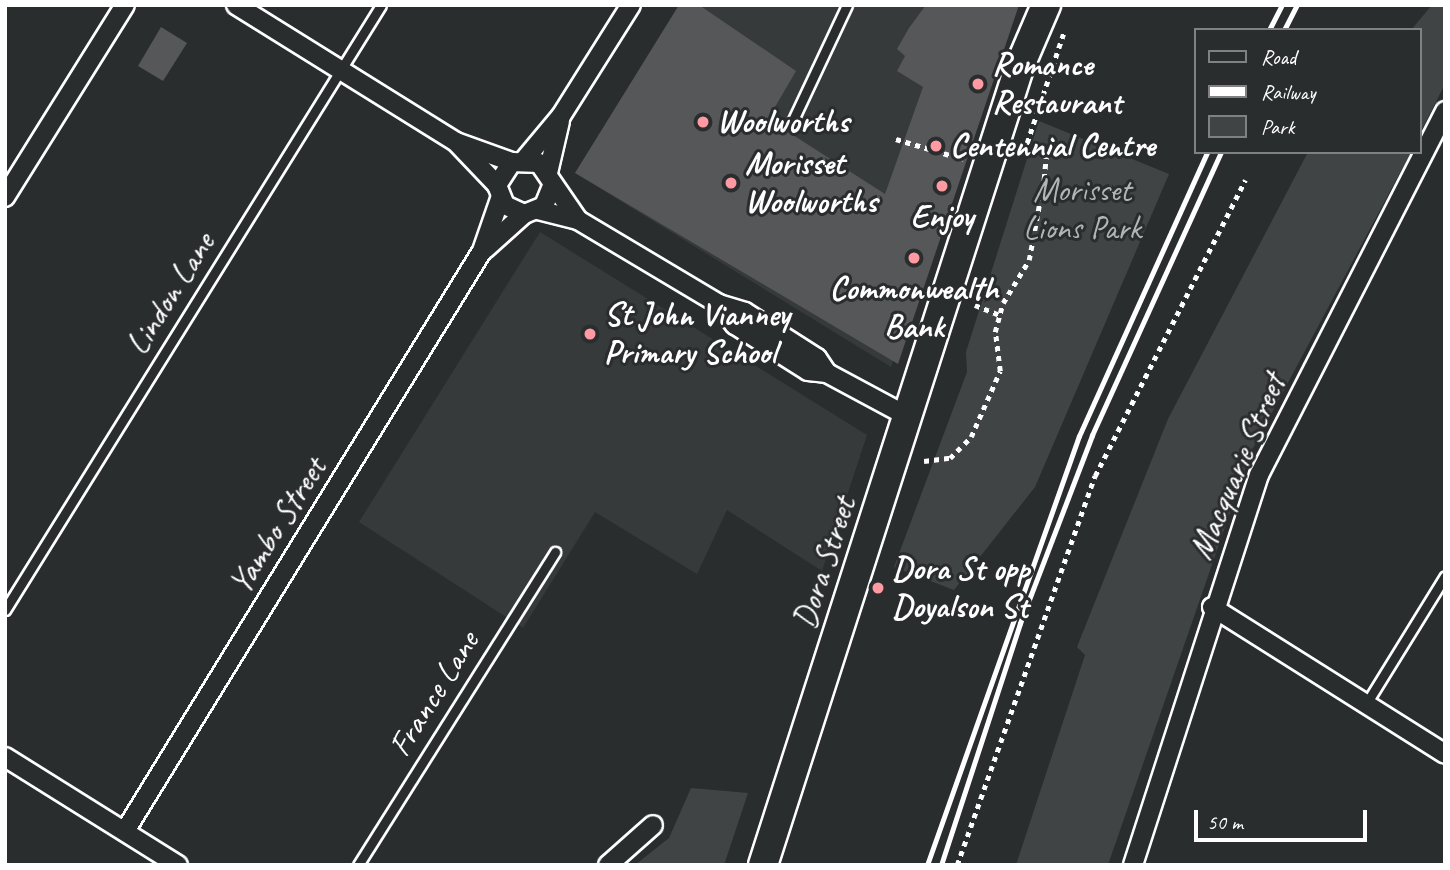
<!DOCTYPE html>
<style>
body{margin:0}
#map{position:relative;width:1450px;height:870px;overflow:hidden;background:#2a2d2e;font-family:Caveat,sans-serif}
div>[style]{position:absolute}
.built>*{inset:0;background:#373a3b}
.green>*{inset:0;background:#414445}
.building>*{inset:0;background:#555758}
.path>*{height:4.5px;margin-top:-2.25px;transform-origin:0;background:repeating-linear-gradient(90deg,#fff 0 5px,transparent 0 10px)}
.roads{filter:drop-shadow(2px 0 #fff) drop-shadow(-2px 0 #fff) drop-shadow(0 2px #fff) drop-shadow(0 -2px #fff)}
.service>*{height:9px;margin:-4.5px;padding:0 4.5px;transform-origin:4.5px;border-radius:4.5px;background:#2a2d2e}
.minor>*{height:18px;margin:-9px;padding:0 9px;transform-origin:9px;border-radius:9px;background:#2a2d2e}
.primary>*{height:28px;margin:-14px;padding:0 14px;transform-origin:14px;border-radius:14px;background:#2a2d2e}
.rail>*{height:5px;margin:-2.5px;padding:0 2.5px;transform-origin:2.5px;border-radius:2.5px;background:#fff}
.dots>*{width:19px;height:19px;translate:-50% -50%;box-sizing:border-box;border:4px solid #2a2d2e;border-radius:50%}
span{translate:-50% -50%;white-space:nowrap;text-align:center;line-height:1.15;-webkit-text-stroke:6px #2a2d2e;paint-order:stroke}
.poi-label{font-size:33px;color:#fff;font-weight:700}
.left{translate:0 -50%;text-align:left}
.park-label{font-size:33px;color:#b3b4b5}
.street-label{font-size:33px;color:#fff}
.frame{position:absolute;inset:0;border:7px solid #fff;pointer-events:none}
.legend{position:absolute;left:1194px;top:28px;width:228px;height:126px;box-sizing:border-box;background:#2a2d2e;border:2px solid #7f8182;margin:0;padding:9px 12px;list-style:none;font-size:21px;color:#fff}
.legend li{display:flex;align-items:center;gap:14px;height:35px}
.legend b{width:35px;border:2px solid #7f8182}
.scale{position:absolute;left:1194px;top:810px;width:173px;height:32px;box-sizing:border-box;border:4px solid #fff;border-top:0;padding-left:9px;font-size:21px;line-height:24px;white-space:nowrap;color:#fff;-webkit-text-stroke:5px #2a2d2e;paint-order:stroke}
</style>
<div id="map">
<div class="built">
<i style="clip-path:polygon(679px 5px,1012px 5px,891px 367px,575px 173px)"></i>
<i style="clip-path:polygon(540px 232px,867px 435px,822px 571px,727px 510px,697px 574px,595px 512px,523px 628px,359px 522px)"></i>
</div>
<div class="green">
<i style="clip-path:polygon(1432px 5px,1445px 5px,1445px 84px,1420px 133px,1420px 30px,1411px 30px)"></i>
<i style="clip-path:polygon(1039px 121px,1169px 174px,1035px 487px,954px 590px,894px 567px,967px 372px,966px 352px)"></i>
<i style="clip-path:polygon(1308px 152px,1411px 152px,1251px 452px,1108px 865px,1016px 865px,1085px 655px,1077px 647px,1168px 419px)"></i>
<i style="clip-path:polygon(691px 788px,748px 793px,724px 865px,635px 865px,669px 838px)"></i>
</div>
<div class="building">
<i style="clip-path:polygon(679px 5px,699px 5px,796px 71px,768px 119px,885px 194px,923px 87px,897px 71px,905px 56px,897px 49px,909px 28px,926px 5px,1019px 5px,898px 364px,575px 173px)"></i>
<i style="clip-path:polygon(161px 27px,187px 43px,163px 81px,138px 66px)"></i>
</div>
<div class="path">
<i style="left:896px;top:139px;width:70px;rotate:16.6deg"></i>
<i style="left:975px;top:305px;width:27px;rotate:22deg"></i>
<i style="left:924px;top:461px;width:26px;rotate:-7deg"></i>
<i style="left:950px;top:458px;width:30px;rotate:-45deg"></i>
<i style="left:971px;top:437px;width:72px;rotate:-66.3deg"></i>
<i style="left:1000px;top:371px;width:39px;rotate:-97deg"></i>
<i style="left:995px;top:332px;width:30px;rotate:-75deg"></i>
<i style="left:1003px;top:303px;width:50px;rotate:-58.8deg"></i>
<i style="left:1029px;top:260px;width:82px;rotate:-79.5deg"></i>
<i style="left:1044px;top:179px;width:25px;rotate:-85deg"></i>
<i style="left:1046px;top:154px;width:22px;rotate:-150deg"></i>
<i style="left:1027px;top:143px;width:117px;rotate:-71.6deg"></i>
<i style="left:957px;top:865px;width:413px;rotate:-70.5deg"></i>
<i style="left:1095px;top:476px;width:332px;rotate:-63.1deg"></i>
</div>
<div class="roads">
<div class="service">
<i style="left:792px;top:122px;width:129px;rotate:-64.8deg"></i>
<i style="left:5px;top:610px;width:712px;rotate:-58.14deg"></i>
<i style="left:1366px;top:704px;width:150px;rotate:-58.3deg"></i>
<i style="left:358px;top:865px;width:370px;rotate:-57.8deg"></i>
</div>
<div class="minor">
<i style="left:236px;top:5px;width:259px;rotate:31.9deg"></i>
<i style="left:456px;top:142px;width:59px;rotate:19.7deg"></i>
<i style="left:458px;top:144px;width:57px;rotate:46.4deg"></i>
<i style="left:525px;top:159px;width:56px;rotate:-50.1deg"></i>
<i style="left:561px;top:116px;width:131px;rotate:-57.8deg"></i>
<i style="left:548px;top:173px;width:53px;rotate:-77deg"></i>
<i style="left:552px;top:186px;width:22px;rotate:112deg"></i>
<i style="left:544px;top:206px;width:22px;rotate:158deg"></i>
<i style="left:524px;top:214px;width:21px;rotate:-155deg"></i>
<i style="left:505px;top:205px;width:22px;rotate:-112deg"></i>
<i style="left:497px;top:185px;width:27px;rotate:-57deg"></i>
<i style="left:512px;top:162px;width:27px;rotate:2deg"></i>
<i style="left:539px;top:163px;width:69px;rotate:55.6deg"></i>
<i style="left:5px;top:197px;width:226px;rotate:-58deg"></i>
<i style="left:538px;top:210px;width:41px;rotate:14deg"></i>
<i style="left:578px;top:220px;width:164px;rotate:30.8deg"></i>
<i style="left:719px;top:304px;width:27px;rotate:17deg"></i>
<i style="left:745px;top:312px;width:85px;rotate:32.6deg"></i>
<i style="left:817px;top:358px;width:18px;rotate:56deg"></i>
<i style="left:485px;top:249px;width:52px;rotate:-41.9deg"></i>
<i style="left:719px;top:304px;width:26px;rotate:53deg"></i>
<i style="left:735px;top:325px;width:86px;rotate:32.2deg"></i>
<i style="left:808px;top:371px;width:19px;rotate:6deg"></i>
<i style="left:827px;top:373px;width:93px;rotate:28.2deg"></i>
<i style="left:1212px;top:607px;width:275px;rotate:32.2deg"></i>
<i style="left:5px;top:757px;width:204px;rotate:32deg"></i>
<i style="left:125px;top:831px;width:681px;rotate:-58.39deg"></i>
<i style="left:482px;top:251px;width:55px;rotate:-70.9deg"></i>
<i style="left:608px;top:865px;width:60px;rotate:-41.6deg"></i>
<i style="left:1133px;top:865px;width:410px;rotate:-72.1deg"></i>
<i style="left:1259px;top:475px;width:409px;rotate:-62.9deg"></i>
</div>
<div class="primary">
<i style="left:763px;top:865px;width:837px;rotate:-72.19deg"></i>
<i style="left:1019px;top:68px;width:69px;rotate:-66.8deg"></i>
</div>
</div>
<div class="rail">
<i style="left:1269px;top:30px;width:28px;rotate:-63deg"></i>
<i style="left:1284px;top:30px;width:28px;rotate:-63deg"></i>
<i style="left:927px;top:865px;width:455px;rotate:-70.5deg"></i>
<i style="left:1079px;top:436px;width:312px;rotate:-65.7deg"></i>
<i style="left:941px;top:865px;width:255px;rotate:-71.9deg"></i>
<i style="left:1020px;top:623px;width:201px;rotate:-69deg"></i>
<i style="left:1092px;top:435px;width:311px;rotate:-65.5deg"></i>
</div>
<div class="dots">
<i style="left:978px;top:84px;background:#ff9aa2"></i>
<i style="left:703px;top:122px;background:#ff9aa2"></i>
<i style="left:936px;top:146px;background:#ff9aa2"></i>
<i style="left:731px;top:183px;background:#ff9aa2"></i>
<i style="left:942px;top:186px;background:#ff9aa2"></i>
<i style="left:914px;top:258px;background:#ff9aa2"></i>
<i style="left:590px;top:334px;background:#ff9aa2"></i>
<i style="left:878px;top:588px;background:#ff9aa2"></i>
</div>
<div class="poi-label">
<span class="left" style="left:992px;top:84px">Romance<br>Restaurant</span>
<span class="left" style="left:717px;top:122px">Woolworths</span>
<span class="left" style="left:950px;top:146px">Centennial Centre</span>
<span class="left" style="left:745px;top:183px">Morisset<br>Woolworths</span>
<span style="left:942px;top:217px">Enjoy</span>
<span style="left:914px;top:308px">Commonwealth<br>Bank</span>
<span class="left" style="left:604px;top:334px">St John Vianney<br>Primary School</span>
<span class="left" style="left:892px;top:588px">Dora St opp<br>Doyalson St</span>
</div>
<div class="park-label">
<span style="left:1082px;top:210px">Morisset<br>Lions Park</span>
</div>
<div class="street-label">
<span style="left:171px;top:294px;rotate:-58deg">Lindon Lane</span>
<span style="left:1238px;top:467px;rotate:-67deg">Macquarie Street</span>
<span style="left:278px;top:526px;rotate:-58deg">Yambo Street</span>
<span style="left:825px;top:563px;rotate:-72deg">Dora Street</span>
<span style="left:434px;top:694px;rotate:-58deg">France Lane</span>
</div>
<div class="frame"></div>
<ul class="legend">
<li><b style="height:9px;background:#2a2d2e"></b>Road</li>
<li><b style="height:9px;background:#fff"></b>Railway</li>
<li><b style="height:19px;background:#414445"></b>Park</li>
</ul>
<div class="scale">50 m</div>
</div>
